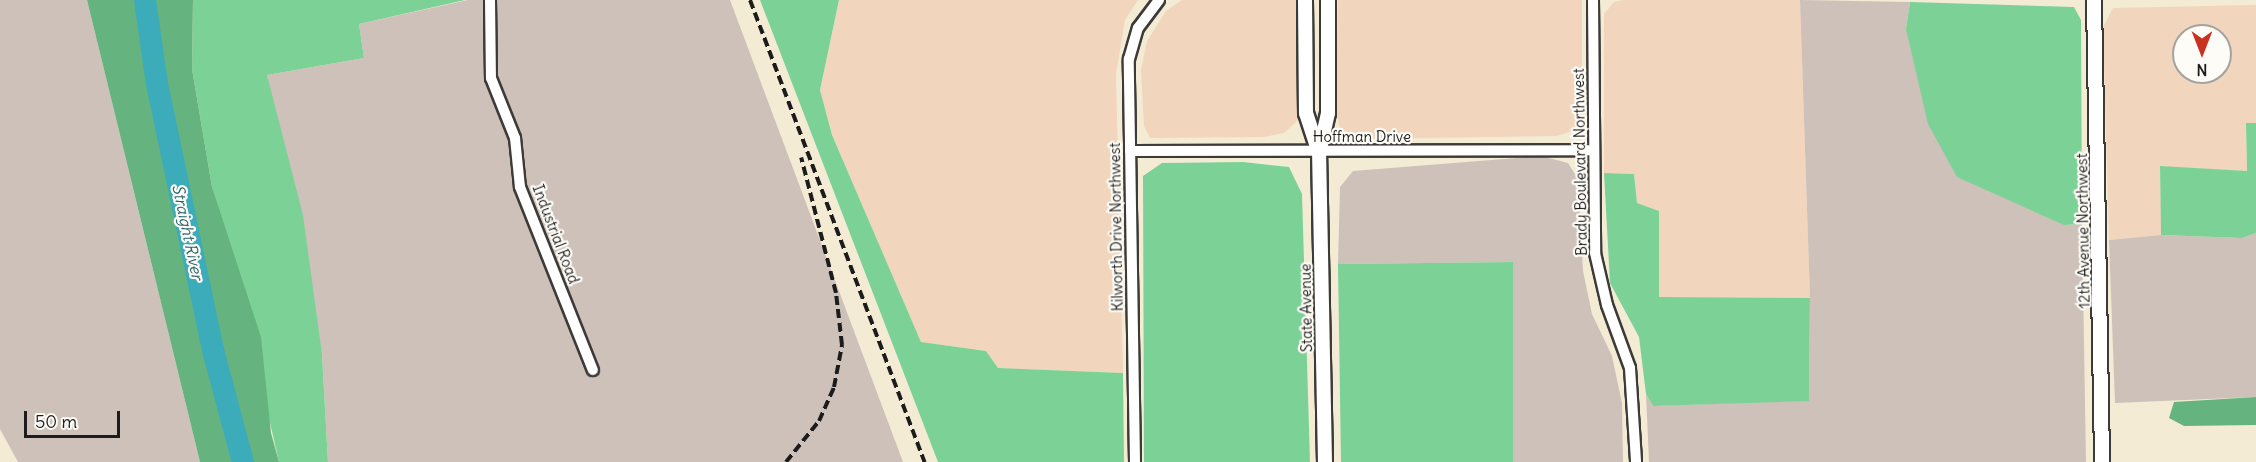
<!DOCTYPE html>
<style>
body{margin:0}
#map{position:relative;width:2256px;height:462px;overflow:hidden;background:#f4ebd5;font-family:Delius,sans-serif}
div>[style]{position:absolute}
.built>*{inset:0;background:#f1d5bd}
.industrial>*{inset:0;background:#cec1ba}
.green>*{inset:0;background:#7cd296}
.forest>*{inset:0;background:#65b47f}
.river>*{height:22px;margin:-11px;padding:0 11px;transform-origin:11px;border-radius:11px;background:#3cabba}
.roads{filter:drop-shadow(2px 0 #3c3b38) drop-shadow(-2px 0 #3c3b38) drop-shadow(0 2px #3c3b38) drop-shadow(0 -2px #3c3b38)}
.minor>*{height:10px;margin:-5px;padding:0 5px;transform-origin:5px;border-radius:5px;background:#fff}
.tertiary>*{height:14px;margin:-7px;padding:0 7px;transform-origin:7px;border-radius:7px;background:#fff}
.rail>*{height:4px;margin-top:-2px;transform-origin:0;background:repeating-linear-gradient(90deg,#1c1c1c 0 9px,transparent 0 13.5px)}
span{translate:-50% -50%;white-space:nowrap;text-align:center;line-height:1.15;-webkit-text-stroke:4.5px #fdfcf7;paint-order:stroke}
.street-label{font-size:15px;color:#1c1c1c}
.water-label{font-size:16px;color:#2c646b;font-style:italic}
.north{position:absolute;left:2172px;top:24px;width:60px;height:60px;box-sizing:border-box;background:#fdfcf7;border:2px solid #a3a29f;border-radius:50%;rotate:180deg;font-size:16px;font-weight:700;line-height:24px;text-align:center;color:#1c1c1c}
.north::after{content:'';display:block;margin:auto;width:21px;height:27px;background:#c8321e;clip-path:polygon(50% 0,100% 100%,50% 72%,0 100%)}
.scale{position:absolute;left:24px;top:411px;width:96px;height:27px;box-sizing:border-box;border:3px solid #1c1c1c;border-top:0;padding-left:8px;font-size:18px;line-height:21px;white-space:nowrap;color:#1c1c1c;-webkit-text-stroke:4px #fdfcf7;paint-order:stroke}
</style>
<div id="map">
<div class="built">
<i style="clip-path:polygon(839px 0,1138px 0,1125px 20px,1116px 74px,1123px 373px,998px 368px,986px 351px,921px 342px,832px 135px,820px 90px)"></i>
<i style="clip-path:polygon(1182px 0,1298px 0,1298px 120px,1284px 133px,1264px 137px,1150px 138px,1144px 126px,1141px 70px,1147px 41px,1166px 11px)"></i>
<i style="clip-path:polygon(1338px 0,1582px 0,1582px 116px,1572px 131px,1557px 136px,1358px 139px,1340px 128px,1336px 110px)"></i>
<i style="clip-path:polygon(1623px 0,1800px 0,1810px 298px,1659px 297px,1659px 211px,1637px 203px,1634px 174px,1604px 173px,1604px 14px,1614px 2px)"></i>
<i style="clip-path:polygon(evenodd,2256px 5px,2256px 123px,2246px 123px,2247px 171px,2160px 167px,2161px 235px,2109px 240px,2103px 27px,2113px 8px,2256px 5px,2184px 36px,2220px 36px,2220px 72px,2184px 72px,2184px 36px)"></i>
</div>
<div class="industrial">
<i style="clip-path:polygon(0 0,87px 0,200px 462px,18px 462px,0 429px)"></i>
<i style="clip-path:polygon(468px 0,730px 0,903px 462px,328px 462px,322px 354px,267px 75px,364px 58px,359px 24px)"></i>
<i style="clip-path:polygon(1800px 0,1910px 2px,1906px 29px,2064px 225px,2082px 224px,2086px 462px,1649px 462px,1646px 394px,1653px 406px,1809px 400px,1810px 298px)"></i>
<i style="clip-path:polygon(1541px 156px,1568px 163px,1578px 179px,1583px 271px,1592px 314px,1612px 356px,1622px 403px,1623px 462px,1513px 462px,1513px 262px,1338px 264px,1340px 187px,1353px 171px)"></i>
<i style="clip-path:polygon(2256px 233px,2256px 397px,2115px 403px,2109px 240px,2161px 235px,2242px 238px)"></i>
</div>
<div class="green">
<i style="clip-path:polygon(193px 0,465px 0,359px 24px,364px 58px,267px 75px,303px 215px,322px 354px,328px 462px,279px 462px,233px 261px,212px 187px,192px 69px)"></i>
<i style="clip-path:polygon(760px 0,839px 0,820px 90px,832px 135px,921px 342px,986px 351px,998px 368px,1123px 373px,1124px 462px,938px 462px)"></i>
<i style="clip-path:polygon(1910px 2px,2074px 7px,2081px 20px,2082px 224px,2064px 225px,1957px 177px,1928px 124px,1906px 29px)"></i>
<i style="clip-path:polygon(2246px 123px,2256px 123px,2256px 233px,2242px 238px,2161px 235px,2160px 166px,2247px 171px)"></i>
<i style="clip-path:polygon(1243px 162px,1289px 167px,1302px 194px,1310px 462px,1144px 462px,1143px 176px,1162px 163px)"></i>
<i style="clip-path:polygon(1604px 173px,1634px 174px,1637px 203px,1659px 211px,1659px 297px,1810px 298px,1809px 401px,1653px 406px,1646px 394px,1639px 337px,1610px 283px)"></i>
<i style="clip-path:polygon(1513px 262px,1513px 462px,1341px 462px,1338px 264px)"></i>
</div>
<div class="forest">
<i style="clip-path:polygon(87px 0,193px 0,192px 69px,212px 187px,261px 337px,271px 433px,279px 462px,200px 462px)"></i>
<i style="clip-path:polygon(2256px 397px,2256px 425px,2184px 426px,2169px 418px,2174px 402px)"></i>
</div>
<div class="river">
<i style="left:145px;top:0;width:85px;rotate:81.9deg"></i>
<i style="left:157px;top:84px;width:276px;rotate:78.1deg"></i>
<i style="left:214px;top:354px;width:112px;rotate:75deg"></i>
</div>
<div class="roads">
<div class="minor">
<i style="left:490px;top:0;width:78px;rotate:89.3deg"></i>
<i style="left:491px;top:78px;width:65px;rotate:68.2deg"></i>
<i style="left:515px;top:138px;width:49px;rotate:84.2deg"></i>
<i style="left:520px;top:187px;width:197px;rotate:68.3deg"></i>
<i style="left:1593px;top:0;width:253px;rotate:89.5deg"></i>
<i style="left:1595px;top:253px;width:53px;rotate:77deg"></i>
<i style="left:1607px;top:305px;width:67px;rotate:69.9deg"></i>
<i style="left:1630px;top:368px;width:94px;rotate:86.3deg"></i>
<i style="left:1130px;top:151px;width:464px;rotate:-0.1deg"></i>
<i style="left:1135px;top:462px;width:403px;rotate:-90.9deg"></i>
<i style="left:1129px;top:59px;width:32px;rotate:-74deg"></i>
<i style="left:1138px;top:28px;width:35px;rotate:-53deg"></i>
</div>
<div class="tertiary">
<i style="left:1305px;top:0;width:113px;rotate:89.5deg"></i>
<i style="left:1306px;top:113px;width:42px;rotate:72deg"></i>
<i style="left:2094px;top:0;width:462px;rotate:89deg"></i>
<i style="left:1325px;top:462px;width:309px;rotate:-91.1deg"></i>
<i style="left:1319px;top:153px;width:41px;rotate:-77.3deg"></i>
<i style="left:1328px;top:113px;width:113px;rotate:-90deg"></i>
</div>
</div>
<div class="rail">
<i style="left:750px;top:0;width:494px;rotate:69.3deg"></i>
<i style="left:786px;top:462px;width:53px;rotate:-51.2deg"></i>
<i style="left:819px;top:421px;width:37px;rotate:-66deg"></i>
<i style="left:834px;top:387px;width:43px;rotate:-79.2deg"></i>
<i style="left:842px;top:345px;width:52px;rotate:-96.6deg"></i>
<i style="left:836px;top:293px;width:140px;rotate:-104.4deg"></i>
</div>
<div class="street-label">
<span style="left:1362px;top:137px">Hoffman Drive</span>
<span style="left:1580px;top:162px;rotate:-91deg">Brady Boulevard Northwest</span>
<span style="left:1116px;top:227px;rotate:-91deg">Kilworth Drive Northwest</span>
<span style="left:2083px;top:231px;rotate:-91deg">12th Avenue Northwest</span>
<span style="left:556px;top:234px;rotate:69deg">Industrial Road</span>
<span style="left:1306px;top:308px;rotate:-91deg">State Avenue</span>
</div>
<div class="water-label">
<span style="left:188px;top:232px;rotate:78deg">Straight River</span>
</div>
<div class="north">N</div>
<div class="scale">50 m</div>
</div>
